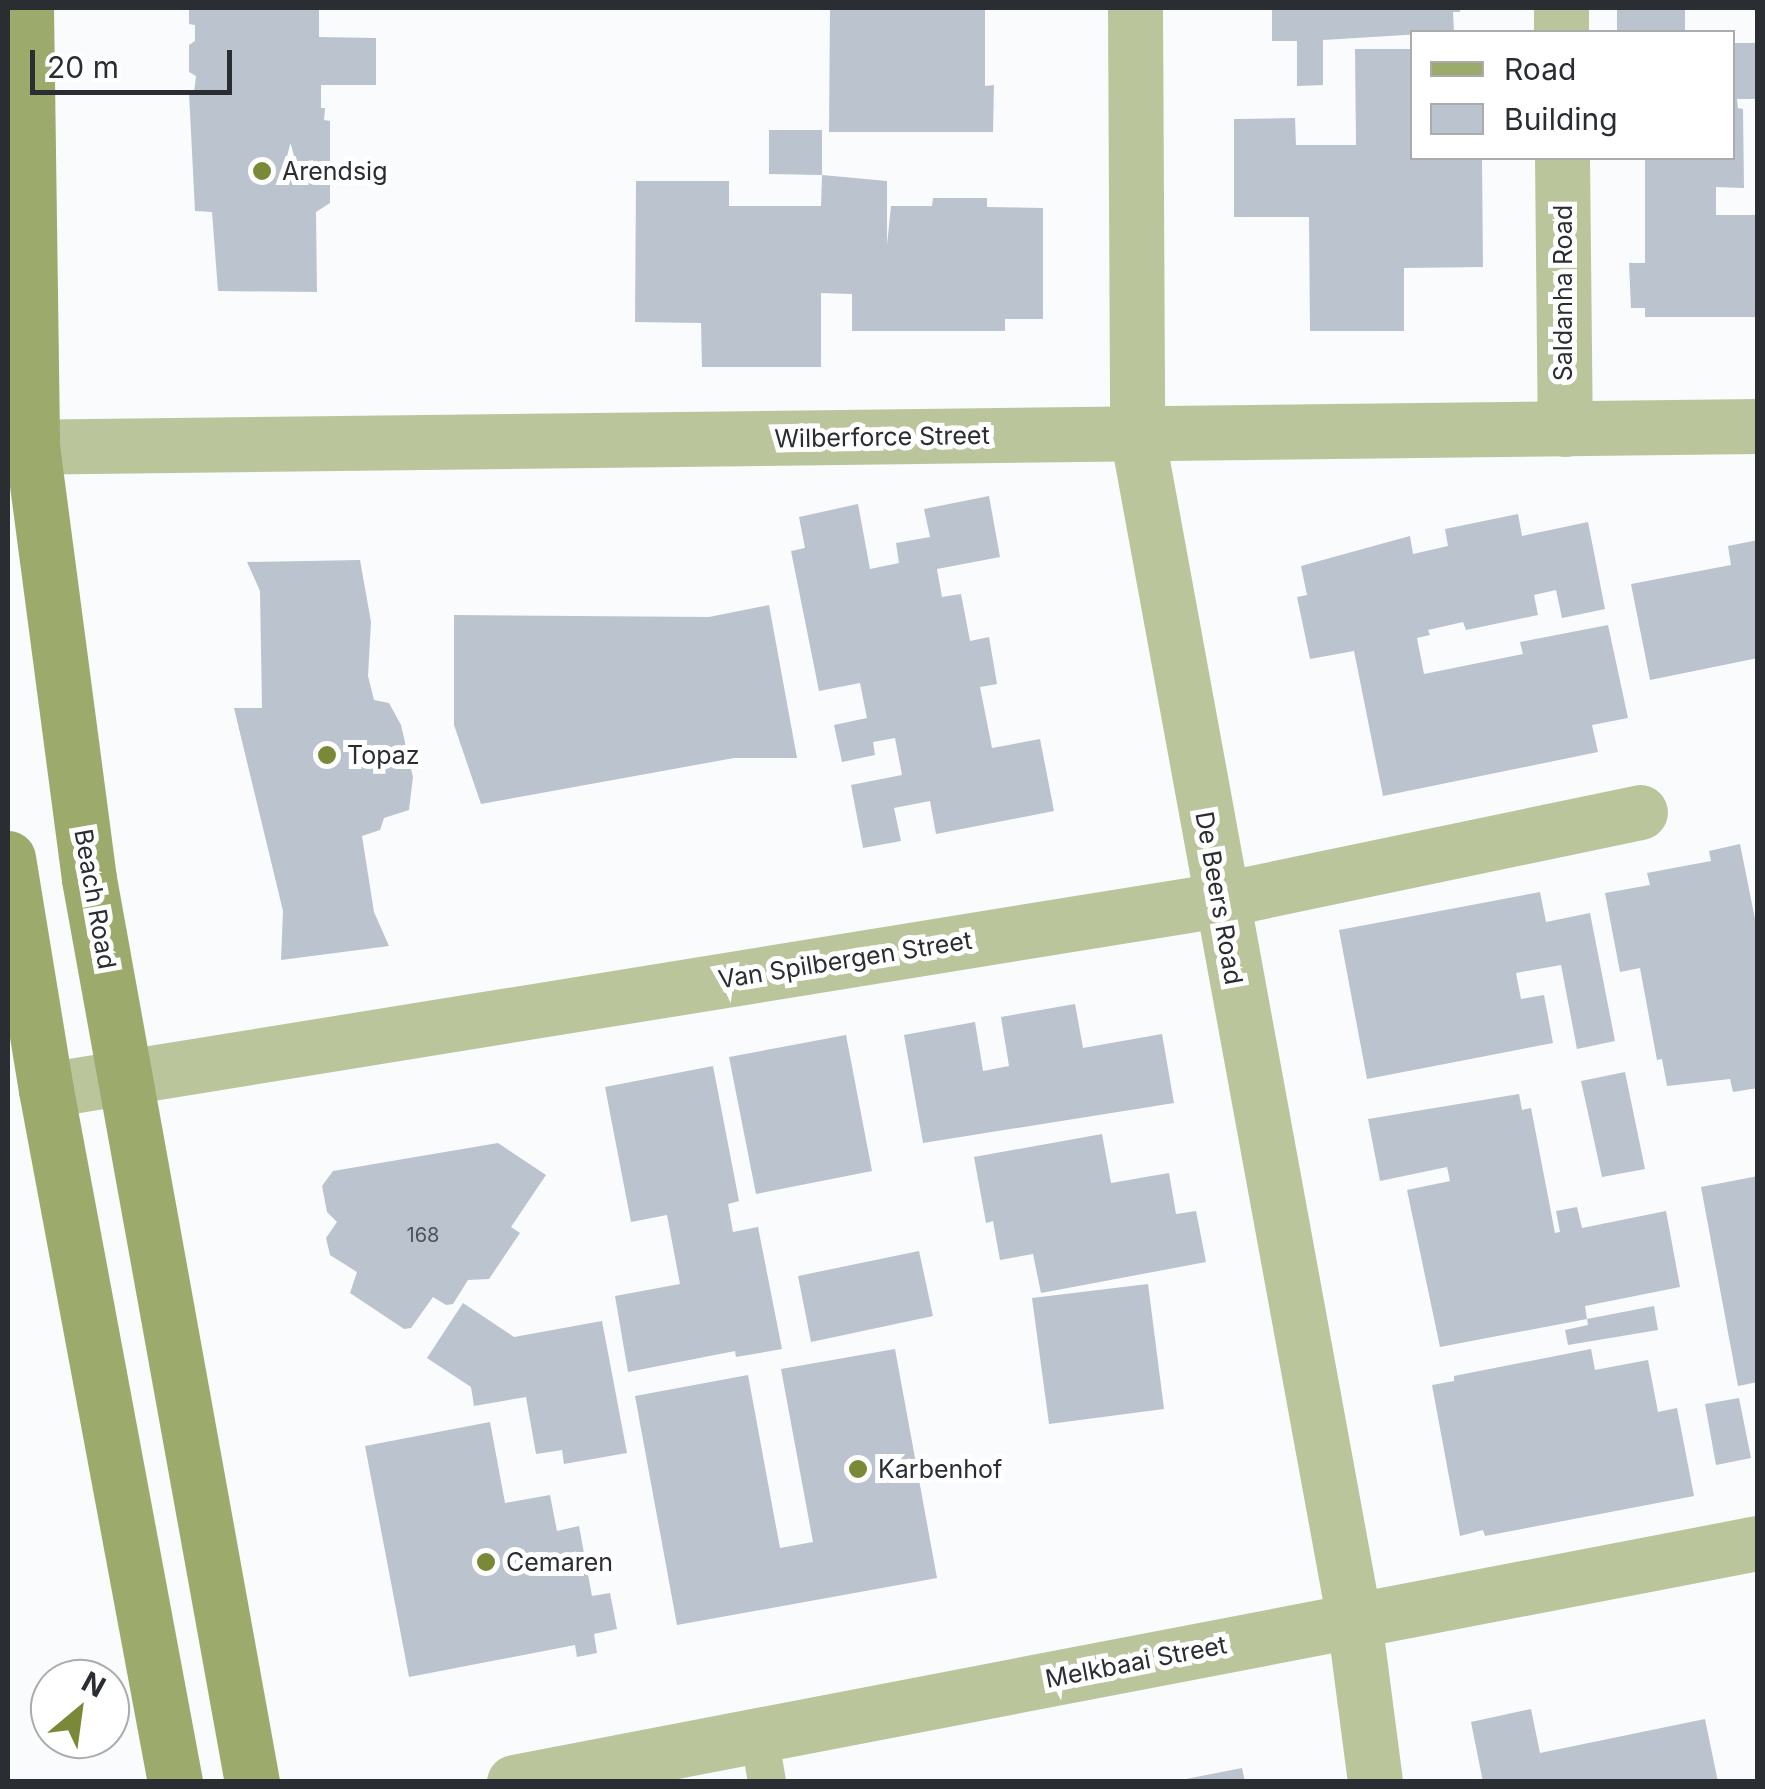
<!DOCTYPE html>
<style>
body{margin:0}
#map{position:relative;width:1765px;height:1789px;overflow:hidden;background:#f9fbfd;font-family:Inter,sans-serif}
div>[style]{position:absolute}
.building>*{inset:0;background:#bbc3cf}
.lane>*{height:38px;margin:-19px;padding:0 19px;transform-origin:19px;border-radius:19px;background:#bbc59c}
.street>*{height:55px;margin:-27.5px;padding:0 27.5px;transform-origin:27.5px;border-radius:27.5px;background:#bbc59c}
.secondary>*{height:55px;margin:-27.5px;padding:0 27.5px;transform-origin:27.5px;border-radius:27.5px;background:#9caa6c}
.dots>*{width:28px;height:28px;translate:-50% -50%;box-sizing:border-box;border:5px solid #fff;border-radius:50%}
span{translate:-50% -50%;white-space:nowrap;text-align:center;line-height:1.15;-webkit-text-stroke:10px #fff;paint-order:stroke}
.number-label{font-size:20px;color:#4e5258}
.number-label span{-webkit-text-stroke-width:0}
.poi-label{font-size:25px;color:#2a2d31}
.left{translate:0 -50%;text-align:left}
.street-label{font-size:25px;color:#2a2d31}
.frame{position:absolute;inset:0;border:10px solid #2a2d31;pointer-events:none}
.legend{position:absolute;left:1410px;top:30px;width:325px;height:130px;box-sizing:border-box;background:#fff;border:2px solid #aaabad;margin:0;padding:12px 18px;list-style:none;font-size:30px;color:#2a2d31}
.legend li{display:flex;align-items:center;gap:20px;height:50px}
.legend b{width:50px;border:2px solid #aaabad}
.north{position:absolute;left:30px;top:1659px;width:100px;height:100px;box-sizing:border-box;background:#fff;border:2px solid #aaabad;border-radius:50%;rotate:29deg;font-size:28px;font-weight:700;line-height:40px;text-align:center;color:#2a2d31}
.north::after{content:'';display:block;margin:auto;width:35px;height:45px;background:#798938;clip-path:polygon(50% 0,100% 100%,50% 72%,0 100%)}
.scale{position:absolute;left:30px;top:50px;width:202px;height:45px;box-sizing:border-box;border:5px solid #2a2d31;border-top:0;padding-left:12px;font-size:30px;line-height:35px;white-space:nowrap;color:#2a2d31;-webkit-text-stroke:8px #fff;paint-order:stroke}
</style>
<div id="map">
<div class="building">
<i style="clip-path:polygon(189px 8px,319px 8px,319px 37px,376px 38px,376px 85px,321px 85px,321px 108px,325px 108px,324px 120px,330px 121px,330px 203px,316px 212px,317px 292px,218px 291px,212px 212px,195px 211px,189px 93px,194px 93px,196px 76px,189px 72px,189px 45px,195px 41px,195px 25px,189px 24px)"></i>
<i style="clip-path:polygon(830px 8px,985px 8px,985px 86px,994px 85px,993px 132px,829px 132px)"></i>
<i style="clip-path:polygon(1272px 8px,1460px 8px,1460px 12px,1453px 12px,1454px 32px,1323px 40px,1323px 85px,1297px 86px,1297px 41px,1272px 41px)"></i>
<i style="clip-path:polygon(1617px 8px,1685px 8px,1685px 30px,1617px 31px)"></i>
<i style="clip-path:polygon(1732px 43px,1758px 43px,1758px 99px,1737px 99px,1738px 108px,1743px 109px,1744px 188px,1716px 187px,1716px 215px,1758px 215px,1758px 317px,1645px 317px,1645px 308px,1631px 308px,1629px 263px,1645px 263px,1645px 158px,1732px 158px)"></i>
<i style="clip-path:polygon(1355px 49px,1412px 49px,1412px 158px,1482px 158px,1483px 267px,1404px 268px,1404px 331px,1310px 331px,1309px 217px,1234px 217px,1234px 119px,1295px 118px,1296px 145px,1356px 145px)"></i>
<i style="clip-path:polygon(769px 130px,822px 130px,822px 175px,887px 181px,887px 245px,891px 206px,932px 206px,933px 198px,987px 198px,987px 207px,1043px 208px,1043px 319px,1005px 319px,1005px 331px,852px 331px,852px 294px,821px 293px,821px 367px,702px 367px,701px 323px,635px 322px,636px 181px,729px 181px,729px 206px,821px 206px,822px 175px,769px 174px)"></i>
<i style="clip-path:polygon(989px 496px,1000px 557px,937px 569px,942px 597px,961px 594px,970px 641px,989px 637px,997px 684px,980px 687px,992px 748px,1040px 739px,1054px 811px,936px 834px,930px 801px,894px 808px,901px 841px,863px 848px,851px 785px,902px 775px,895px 738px,873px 742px,875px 755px,842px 762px,834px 725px,867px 718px,860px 683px,819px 691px,791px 551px,805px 548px,799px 517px,858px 504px,870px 569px,899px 563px,896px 543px,930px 537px,924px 509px)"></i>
<i style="clip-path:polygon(1518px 514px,1522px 536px,1588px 522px,1605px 609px,1562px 618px,1556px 590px,1534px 595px,1538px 615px,1466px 630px,1463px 622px,1428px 630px,1430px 635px,1417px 638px,1424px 674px,1523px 654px,1520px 642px,1608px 625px,1628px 718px,1592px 725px,1598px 752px,1383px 796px,1354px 651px,1310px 659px,1297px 597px,1307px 595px,1301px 566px,1410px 536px,1413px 554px,1448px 546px,1445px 529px)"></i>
<i style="clip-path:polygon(1758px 540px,1758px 658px,1650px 680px,1631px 584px,1731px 565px,1728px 546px)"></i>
<i style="clip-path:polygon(360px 560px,371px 622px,368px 676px,374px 700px,389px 703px,401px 725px,413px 777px,409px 810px,384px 818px,380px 830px,362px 836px,374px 912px,389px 946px,281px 960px,283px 911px,234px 708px,262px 708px,260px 591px,247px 562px)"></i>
<i style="clip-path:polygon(769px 605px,797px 758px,734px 758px,481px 804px,454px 725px,454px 615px,709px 617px)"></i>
<i style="clip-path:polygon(1740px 844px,1758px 934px,1758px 1088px,1733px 1092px,1730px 1079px,1667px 1086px,1662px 1059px,1657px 1060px,1640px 968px,1620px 972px,1605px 893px,1650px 885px,1647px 873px,1711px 861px,1709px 851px)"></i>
<i style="clip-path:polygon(1540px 892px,1546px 922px,1590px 913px,1615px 1041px,1577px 1049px,1561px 965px,1516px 973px,1521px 999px,1544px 995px,1553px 1043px,1367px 1079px,1339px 930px)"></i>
<i style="clip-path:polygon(1075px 1004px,1083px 1048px,1162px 1034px,1174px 1103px,923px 1143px,904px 1035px,975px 1022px,983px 1071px,1009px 1066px,1001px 1017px)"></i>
<i style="clip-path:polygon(846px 1035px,872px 1171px,756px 1194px,729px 1057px)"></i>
<i style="clip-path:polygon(713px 1066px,739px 1201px,728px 1204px,733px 1232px,758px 1227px,782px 1349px,736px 1357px,735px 1351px,628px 1372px,615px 1296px,680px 1284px,667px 1215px,631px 1222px,605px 1087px)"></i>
<i style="clip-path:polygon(1625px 1072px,1645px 1169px,1602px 1177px,1581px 1081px)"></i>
<i style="clip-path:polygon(1519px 1094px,1522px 1110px,1531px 1108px,1555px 1233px,1560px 1232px,1556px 1211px,1577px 1207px,1582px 1228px,1666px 1211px,1680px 1287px,1585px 1306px,1587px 1319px,1440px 1347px,1407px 1190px,1450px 1181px,1447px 1167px,1380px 1181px,1368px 1119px)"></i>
<i style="clip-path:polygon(1102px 1134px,1111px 1183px,1169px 1173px,1176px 1214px,1196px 1211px,1206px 1262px,1041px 1293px,1033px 1254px,1000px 1260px,993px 1221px,986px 1223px,974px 1157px)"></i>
<i style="clip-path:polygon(498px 1143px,546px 1175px,511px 1227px,520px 1233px,489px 1279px,468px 1280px,453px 1304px,446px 1305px,433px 1297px,411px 1328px,404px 1329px,350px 1293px,357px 1272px,330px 1255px,326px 1238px,337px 1222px,327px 1212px,322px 1186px,333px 1171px)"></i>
<i style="clip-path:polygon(1758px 1176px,1758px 1382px,1738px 1386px,1701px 1187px)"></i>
<i style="clip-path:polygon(919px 1251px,933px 1316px,811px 1342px,798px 1276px)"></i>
<i style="clip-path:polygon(1148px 1284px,1164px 1409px,1049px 1424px,1032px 1298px)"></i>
<i style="clip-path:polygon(463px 1303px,514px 1337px,602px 1321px,627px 1453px,564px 1464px,562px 1450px,536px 1454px,526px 1397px,474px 1406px,471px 1387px,427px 1358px)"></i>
<i style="clip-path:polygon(1654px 1306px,1658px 1330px,1568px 1345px,1565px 1330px,1588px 1325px,1587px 1319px)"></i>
<i style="clip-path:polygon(895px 1349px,937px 1578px,677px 1625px,635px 1396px,748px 1375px,780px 1548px,813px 1542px,781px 1369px)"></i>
<i style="clip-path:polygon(1591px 1349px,1595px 1370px,1648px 1360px,1658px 1412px,1677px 1408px,1694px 1496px,1485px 1536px,1483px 1530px,1460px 1536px,1432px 1385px,1454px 1381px,1454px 1376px)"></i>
<i style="clip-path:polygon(1739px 1398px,1751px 1458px,1716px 1465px,1705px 1404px)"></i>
<i style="clip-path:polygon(490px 1422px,505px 1503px,550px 1495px,557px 1531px,579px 1526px,592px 1596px,610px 1593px,617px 1629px,594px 1634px,597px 1653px,577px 1657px,575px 1645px,409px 1677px,365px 1446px)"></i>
<i style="clip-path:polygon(1531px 1709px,1540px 1753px,1705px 1719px,1718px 1782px,1483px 1782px,1471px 1722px)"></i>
<i style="clip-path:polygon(1242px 1768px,1245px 1782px,1181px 1782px,1181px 1780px)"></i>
</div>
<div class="lane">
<i style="left:759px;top:1735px;width:48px;rotate:80.3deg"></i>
</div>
<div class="street">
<i style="left:1135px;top:8px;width:426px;rotate:89.7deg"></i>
<i style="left:1137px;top:434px;width:1206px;rotate:79.63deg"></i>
<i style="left:1354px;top:1620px;width:163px;rotate:82.6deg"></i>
<i style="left:1561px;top:8px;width:24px;rotate:90deg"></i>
<i style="left:1562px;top:158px;width:271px;rotate:89.4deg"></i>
<i style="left:8px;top:447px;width:1750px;rotate:-0.69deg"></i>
<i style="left:46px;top:1090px;width:1188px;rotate:-9.2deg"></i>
<i style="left:1219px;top:900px;width:430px;rotate:-11.8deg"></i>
<i style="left:514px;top:1782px;width:1267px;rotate:-10.88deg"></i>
</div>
<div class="secondary">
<i style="left:26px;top:8px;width:438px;rotate:89.2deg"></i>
<i style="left:32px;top:446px;width:437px;rotate:82.5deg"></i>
<i style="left:89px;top:879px;width:918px;rotate:79.77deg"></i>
<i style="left:8px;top:858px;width:235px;rotate:80.7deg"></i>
<i style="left:46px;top:1090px;width:704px;rotate:79.44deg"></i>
</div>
<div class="dots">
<i style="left:262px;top:171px;background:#798938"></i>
<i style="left:327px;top:755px;background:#798938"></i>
<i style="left:858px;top:1469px;background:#798938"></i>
<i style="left:486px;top:1562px;background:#798938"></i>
</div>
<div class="number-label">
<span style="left:423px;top:1235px">168</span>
</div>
<div class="poi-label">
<span class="left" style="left:282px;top:171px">Arendsig</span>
<span class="left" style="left:347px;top:755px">Topaz</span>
<span class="left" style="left:878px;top:1469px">Karbenhof</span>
<span class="left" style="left:506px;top:1562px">Cemaren</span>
</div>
<div class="street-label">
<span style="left:1563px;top:293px;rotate:-90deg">Saldanha Road</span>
<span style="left:882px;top:437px;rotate:-1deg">Wilberforce Street</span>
<span style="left:1219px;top:898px;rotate:80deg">De Beers Road</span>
<span style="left:95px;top:899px;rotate:80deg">Beach Road</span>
<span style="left:845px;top:960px;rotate:-9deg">Van Spilbergen Street</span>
<span style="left:1136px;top:1662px;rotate:-11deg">Melkbaai Street</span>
</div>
<div class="frame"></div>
<ul class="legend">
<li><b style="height:12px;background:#9caa6c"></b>Road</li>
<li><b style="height:28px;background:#bbc3cf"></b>Building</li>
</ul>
<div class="north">N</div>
<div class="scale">20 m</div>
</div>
